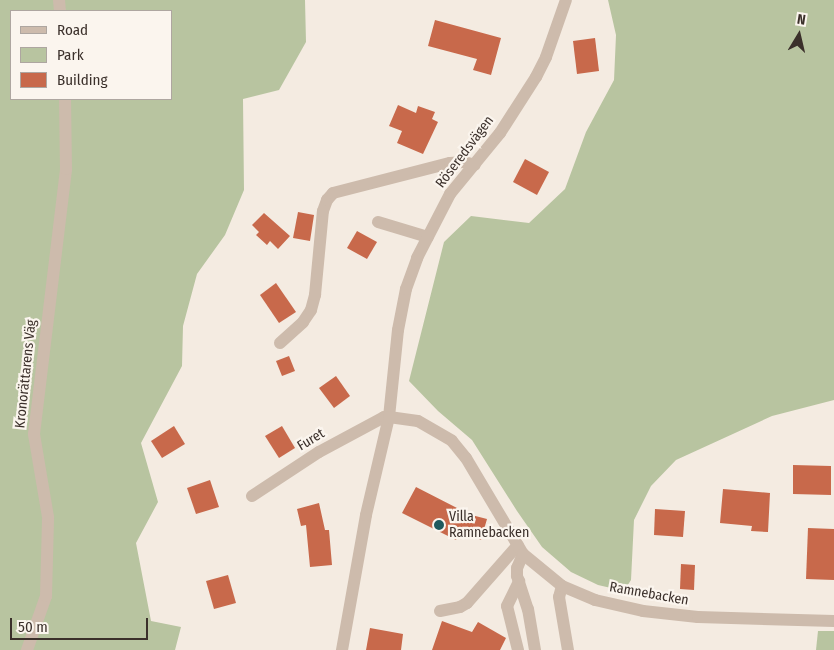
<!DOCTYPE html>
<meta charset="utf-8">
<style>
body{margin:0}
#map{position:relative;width:834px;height:650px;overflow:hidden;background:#f4ebe1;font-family:"Fira Sans Condensed",sans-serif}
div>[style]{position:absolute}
.green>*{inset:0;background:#b8c4a0}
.building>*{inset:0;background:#c8694b}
.minor>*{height:12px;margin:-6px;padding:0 6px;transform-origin:6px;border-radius:6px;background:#cdbbac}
.dots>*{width:14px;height:14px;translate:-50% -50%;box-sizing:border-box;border:2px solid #fbf5ee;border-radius:50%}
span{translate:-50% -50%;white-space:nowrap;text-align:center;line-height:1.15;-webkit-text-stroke:4.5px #fbf5ee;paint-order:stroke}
.street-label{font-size:14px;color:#3b302b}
.poi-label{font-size:14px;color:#3b302b}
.left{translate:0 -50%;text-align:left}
.legend{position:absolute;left:10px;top:10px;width:162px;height:90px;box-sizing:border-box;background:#fbf5ee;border:1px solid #aea6a0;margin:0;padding:6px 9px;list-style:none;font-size:15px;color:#3b302b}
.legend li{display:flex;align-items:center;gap:10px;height:25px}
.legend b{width:25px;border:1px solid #aea6a0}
.north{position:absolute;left:774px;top:10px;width:50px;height:50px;-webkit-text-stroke:4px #fbf5ee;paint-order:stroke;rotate:9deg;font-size:14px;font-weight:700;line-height:20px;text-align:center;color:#3b302b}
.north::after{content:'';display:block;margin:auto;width:18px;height:22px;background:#3b302b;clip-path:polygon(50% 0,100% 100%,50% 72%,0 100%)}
.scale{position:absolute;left:10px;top:618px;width:138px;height:22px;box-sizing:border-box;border:2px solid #3b302b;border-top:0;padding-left:6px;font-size:15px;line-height:18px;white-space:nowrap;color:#3b302b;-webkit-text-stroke:4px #fbf5ee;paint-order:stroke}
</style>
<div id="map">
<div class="green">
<i style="clip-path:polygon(evenodd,0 0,305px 0,306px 42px,279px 90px,243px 99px,244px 190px,225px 235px,197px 274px,183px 326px,182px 366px,141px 443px,158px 502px,136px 543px,151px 621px,181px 627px,175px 650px,0 650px,0 0,11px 11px,171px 11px,171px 99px,11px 99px,11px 11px)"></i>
<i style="clip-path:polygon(608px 0,834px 0,834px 400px,772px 416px,676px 460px,651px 486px,634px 520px,631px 580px,624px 591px,598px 585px,571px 572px,542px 547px,517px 511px,472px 440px,438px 411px,409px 381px,444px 242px,471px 216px,529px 223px,565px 189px,586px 132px,614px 80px,616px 35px)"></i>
<i style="clip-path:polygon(818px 631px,834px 631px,834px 650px,816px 650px)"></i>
</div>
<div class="building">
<i style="clip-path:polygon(435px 20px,501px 38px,491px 75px,473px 70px,477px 59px,428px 46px)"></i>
<i style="clip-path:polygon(595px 38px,599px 71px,577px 74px,573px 41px)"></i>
<i style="clip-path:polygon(398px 105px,416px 113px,418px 106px,435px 112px,432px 119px,438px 122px,423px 154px,397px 143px,402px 131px,389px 126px)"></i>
<i style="clip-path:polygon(525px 159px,549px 172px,537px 195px,513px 182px)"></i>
<i style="clip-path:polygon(298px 212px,314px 215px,310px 241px,293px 238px)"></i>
<i style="clip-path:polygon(264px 213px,290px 236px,278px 249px,270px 241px,267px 245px,256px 235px,259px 232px,252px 225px)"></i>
<i style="clip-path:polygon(357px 231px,377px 242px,367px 259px,347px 248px)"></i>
<i style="clip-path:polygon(276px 283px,296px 312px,279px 323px,260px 295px)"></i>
<i style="clip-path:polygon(289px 356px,295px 371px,282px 376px,276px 361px)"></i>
<i style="clip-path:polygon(336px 376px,350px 396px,334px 408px,319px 388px)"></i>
<i style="clip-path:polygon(174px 426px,185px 444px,162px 458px,151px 441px)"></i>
<i style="clip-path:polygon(282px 426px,295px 448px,279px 458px,265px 436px)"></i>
<i style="clip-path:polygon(793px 465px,831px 466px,831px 495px,793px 494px)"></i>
<i style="clip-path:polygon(210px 480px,219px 507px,196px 514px,187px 488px)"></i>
<i style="clip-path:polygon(416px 487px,457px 508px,456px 511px,487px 519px,481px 540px,461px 530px,456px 540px,402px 513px)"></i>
<i style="clip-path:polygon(723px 489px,770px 493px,768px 532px,751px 531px,752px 526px,720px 523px)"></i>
<i style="clip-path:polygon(319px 503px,325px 530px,329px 530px,332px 565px,310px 567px,306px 525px,301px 526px,297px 509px)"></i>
<i style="clip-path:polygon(655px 509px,685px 511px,683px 537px,654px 535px)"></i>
<i style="clip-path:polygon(808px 528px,834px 529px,834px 580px,806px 579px)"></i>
<i style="clip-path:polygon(681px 564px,695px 565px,694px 590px,680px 589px)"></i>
<i style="clip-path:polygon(228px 575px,236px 603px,214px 609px,206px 581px)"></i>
<i style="clip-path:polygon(442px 621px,472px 632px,478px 622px,506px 638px,500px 650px,432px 650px)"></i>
<i style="clip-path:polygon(370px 628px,403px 634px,401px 650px,366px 650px)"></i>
</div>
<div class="minor">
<i style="left:59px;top:0;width:11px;rotate:85deg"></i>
<i style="left:378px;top:222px;width:52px;rotate:16.7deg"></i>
<i style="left:280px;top:343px;width:31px;rotate:-42deg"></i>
<i style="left:303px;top:322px;width:14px;rotate:-56deg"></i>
<i style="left:311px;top:310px;width:16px;rotate:-75deg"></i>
<i style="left:315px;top:295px;width:84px;rotate:-84.6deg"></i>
<i style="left:323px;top:211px;width:12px;rotate:-70deg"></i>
<i style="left:327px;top:200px;width:9px;rotate:-49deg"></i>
<i style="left:333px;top:193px;width:121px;rotate:-14.4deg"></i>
<i style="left:450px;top:163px;width:14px;rotate:-4deg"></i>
<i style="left:464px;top:162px;width:11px;rotate:15deg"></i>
<i style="left:252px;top:496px;width:80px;rotate:-33.3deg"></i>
<i style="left:319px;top:452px;width:74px;rotate:-28.3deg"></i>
<i style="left:384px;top:417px;width:5px"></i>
<i style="left:389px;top:417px;width:87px;rotate:-84.1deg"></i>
<i style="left:398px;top:330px;width:42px;rotate:-79deg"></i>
<i style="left:406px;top:289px;width:33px;rotate:-70deg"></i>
<i style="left:417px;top:258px;width:72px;rotate:-62.7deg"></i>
<i style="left:450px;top:194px;width:79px;rotate:-50.7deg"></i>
<i style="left:500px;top:133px;width:67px;rotate:-57.3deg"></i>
<i style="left:536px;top:77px;width:22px;rotate:-63deg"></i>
<i style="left:546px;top:57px;width:60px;rotate:-70.7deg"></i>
<i style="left:523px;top:554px;width:15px;rotate:113deg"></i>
<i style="left:517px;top:568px;width:8px;rotate:90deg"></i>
<i style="left:517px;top:576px;width:35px;rotate:72deg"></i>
<i style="left:528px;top:609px;width:42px;rotate:80.3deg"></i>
<i style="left:562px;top:586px;width:11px;rotate:105deg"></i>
<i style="left:559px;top:597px;width:54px;rotate:80.4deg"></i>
<i style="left:440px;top:611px;width:20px;rotate:-11deg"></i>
<i style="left:460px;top:607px;width:8px;rotate:-30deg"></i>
<i style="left:467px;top:603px;width:77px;rotate:-48.7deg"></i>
<i style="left:27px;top:650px;width:57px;rotate:-70.6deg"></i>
<i style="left:46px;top:596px;width:79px;rotate:-88.5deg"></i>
<i style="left:48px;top:517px;width:84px;rotate:-99.6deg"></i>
<i style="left:34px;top:434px;width:267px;rotate:-83.1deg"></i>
<i style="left:66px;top:169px;width:70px;rotate:-90.8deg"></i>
<i style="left:342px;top:650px;width:137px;rotate:-79.9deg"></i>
<i style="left:366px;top:515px;width:101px;rotate:-76.8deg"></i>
<i style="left:389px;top:417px;width:29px;rotate:8deg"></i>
<i style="left:418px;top:421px;width:39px;rotate:30deg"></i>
<i style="left:452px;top:441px;width:22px;rotate:51deg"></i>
<i style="left:466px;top:458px;width:112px;rotate:59.3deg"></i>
<i style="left:523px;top:554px;width:50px;rotate:39.4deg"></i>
<i style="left:562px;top:586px;width:36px;rotate:23deg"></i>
<i style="left:595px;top:600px;width:49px;rotate:12.9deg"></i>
<i style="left:643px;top:611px;width:55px;rotate:6.2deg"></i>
<i style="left:698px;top:617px;width:136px;rotate:1.7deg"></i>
<i style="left:518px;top:650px;width:45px;rotate:-104deg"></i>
<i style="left:507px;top:606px;width:28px;rotate:-64deg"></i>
</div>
<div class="dots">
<i style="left:439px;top:525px;background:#1f5a5e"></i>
</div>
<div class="street-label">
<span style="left:465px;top:152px;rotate:-53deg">Röseredsvägen</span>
<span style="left:26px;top:374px;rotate:-84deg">Kronorättarens Väg</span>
<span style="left:311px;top:440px;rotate:-31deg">Furet</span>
<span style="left:649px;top:594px;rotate:10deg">Ramnebacken</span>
</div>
<div class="poi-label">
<span class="left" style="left:449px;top:525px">Villa<br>Ramnebacken</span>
</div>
<ul class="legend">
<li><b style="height:6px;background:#cdbbac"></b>Road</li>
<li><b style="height:14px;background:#b8c4a0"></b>Park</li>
<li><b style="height:14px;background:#c8694b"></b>Building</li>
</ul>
<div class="north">N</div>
<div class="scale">50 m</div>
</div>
